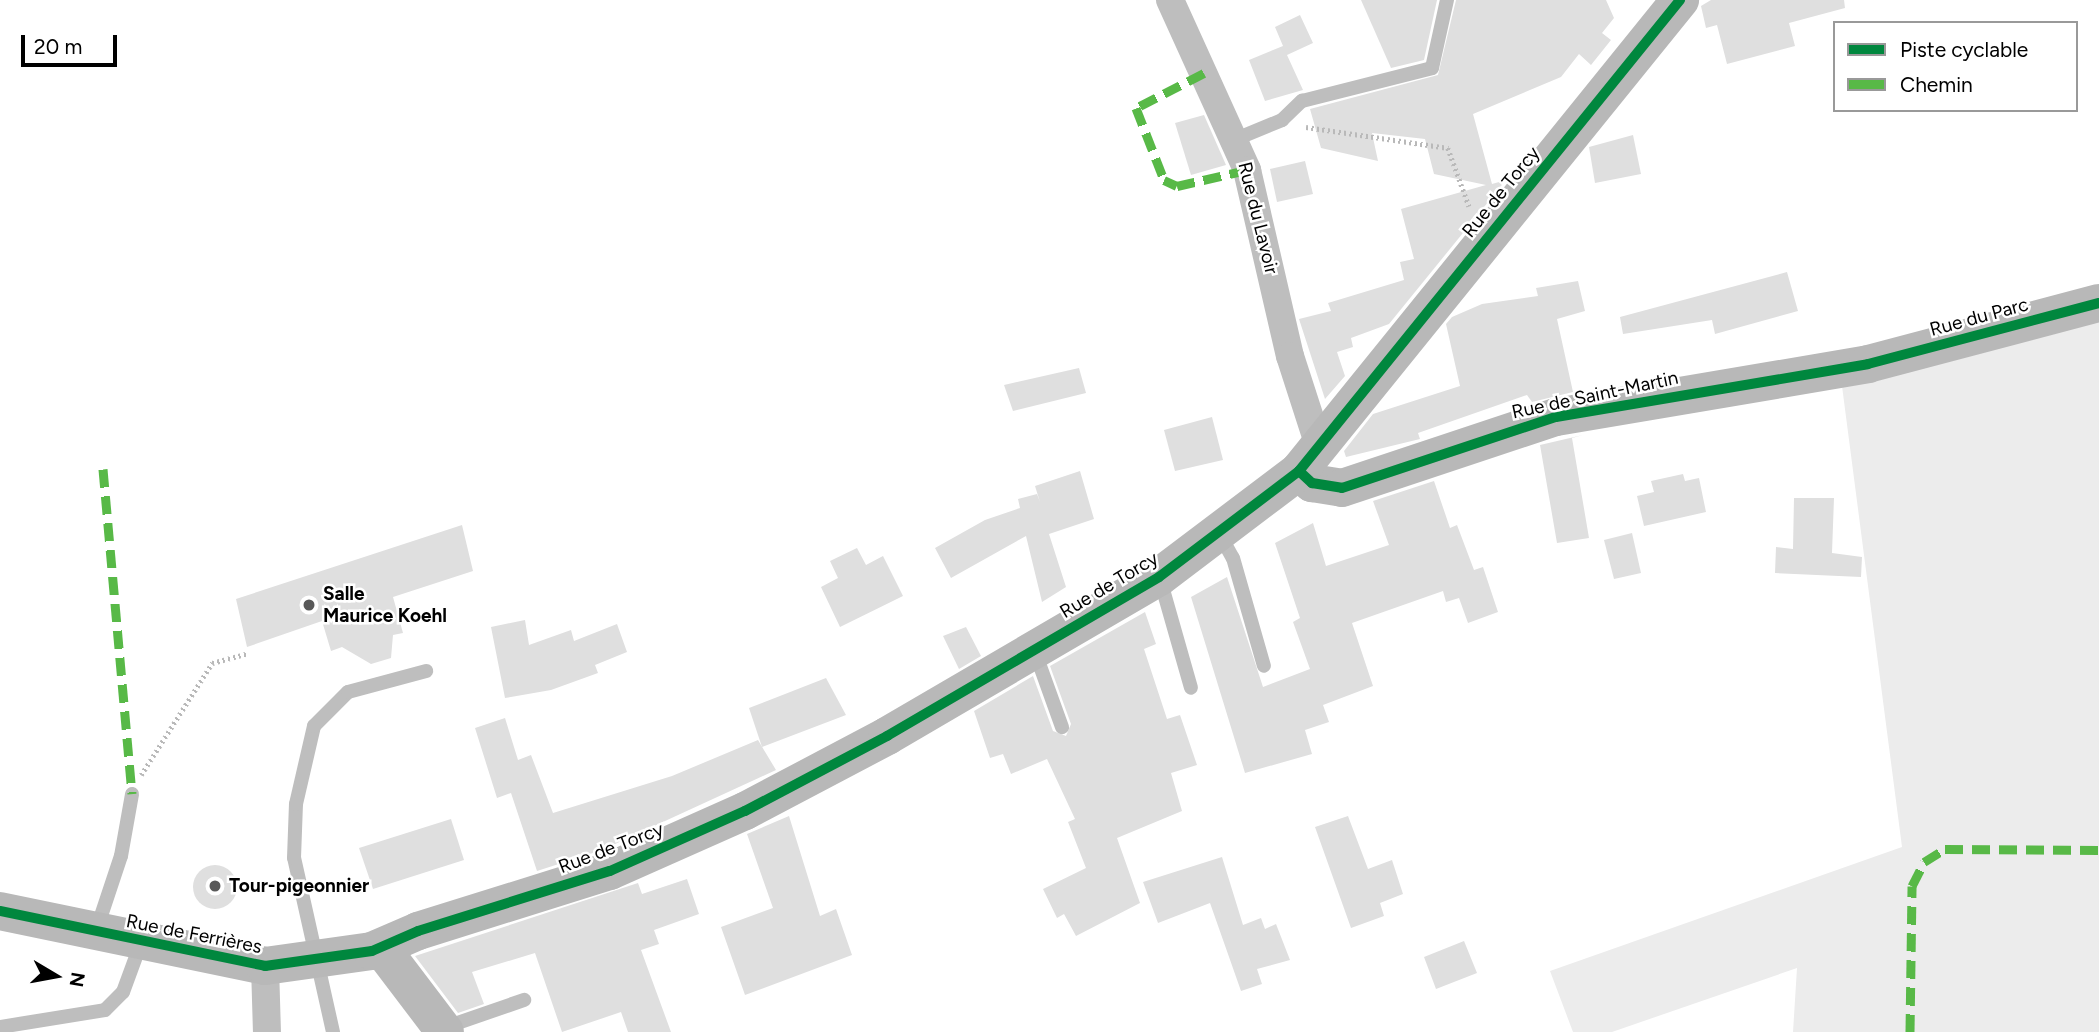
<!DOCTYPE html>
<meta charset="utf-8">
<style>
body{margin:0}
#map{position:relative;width:2099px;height:1032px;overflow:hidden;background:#fff;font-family:Figtree,sans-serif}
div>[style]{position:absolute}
.green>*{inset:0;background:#ececec}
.building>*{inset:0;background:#dfdfdf}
.round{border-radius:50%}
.path>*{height:4.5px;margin-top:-2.25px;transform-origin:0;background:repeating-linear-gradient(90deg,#b9b9b9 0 2px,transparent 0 5.5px)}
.lane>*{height:14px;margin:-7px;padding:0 7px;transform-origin:7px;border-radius:7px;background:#bebebe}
.street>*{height:28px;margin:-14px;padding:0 14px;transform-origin:14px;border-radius:14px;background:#bebebe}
.secondary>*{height:38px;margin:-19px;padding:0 19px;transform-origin:19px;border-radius:19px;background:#b8b8b8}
.quiet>*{height:9px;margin-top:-4.5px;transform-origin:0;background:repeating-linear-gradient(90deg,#58b947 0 18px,transparent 0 27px)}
.cycleway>*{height:10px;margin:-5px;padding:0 5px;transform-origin:5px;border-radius:5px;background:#00873e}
.dots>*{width:19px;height:19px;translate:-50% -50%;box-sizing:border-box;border:4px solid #fff;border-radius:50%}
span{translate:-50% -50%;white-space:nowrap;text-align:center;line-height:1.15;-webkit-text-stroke:5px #fff;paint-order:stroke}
.street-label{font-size:19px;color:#000}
.poi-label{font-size:19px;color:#000;font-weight:700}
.left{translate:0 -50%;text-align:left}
.legend{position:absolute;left:1833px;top:21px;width:245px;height:91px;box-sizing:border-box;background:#fff;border:2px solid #999;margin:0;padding:9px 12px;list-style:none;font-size:21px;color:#000}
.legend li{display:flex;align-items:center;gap:14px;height:35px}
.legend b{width:35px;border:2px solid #999}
.north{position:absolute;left:21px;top:941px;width:70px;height:70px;-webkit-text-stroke:5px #fff;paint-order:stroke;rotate:100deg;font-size:19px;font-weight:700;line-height:28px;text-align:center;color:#000}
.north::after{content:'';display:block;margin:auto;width:24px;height:32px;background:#000;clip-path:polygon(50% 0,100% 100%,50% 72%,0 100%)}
.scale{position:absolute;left:21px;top:35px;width:96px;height:32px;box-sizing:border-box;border:4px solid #000;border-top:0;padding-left:9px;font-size:21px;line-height:24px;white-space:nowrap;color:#000;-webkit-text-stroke:5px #fff;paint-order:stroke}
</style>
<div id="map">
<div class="green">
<i style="clip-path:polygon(2099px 317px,2099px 1032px,1793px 1032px,1797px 968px,1612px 1032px,1573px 1032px,1550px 971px,1902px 847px,1842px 386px)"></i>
</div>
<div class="building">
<i style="clip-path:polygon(1361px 0,1437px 0,1424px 60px,1391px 68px)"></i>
<i style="clip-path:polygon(1456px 0,1606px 0,1614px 18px,1602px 33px,1611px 40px,1591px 65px,1579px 54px,1561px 77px,1473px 114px,1492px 184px,1506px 180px,1389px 324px,1351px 338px,1353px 347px,1337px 352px,1345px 376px,1325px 399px,1299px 319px,1331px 311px,1328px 303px,1404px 280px,1400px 262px,1414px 259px,1401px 209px,1486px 185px,1434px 174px,1425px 139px,1372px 133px,1378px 161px,1321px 148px,1310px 109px,1438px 75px)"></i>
<i style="clip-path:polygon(1711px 0,1844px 0,1845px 8px,1789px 23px,1795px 46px,1727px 64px,1717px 25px,1706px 28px,1701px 6px)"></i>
<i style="clip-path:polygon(1300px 15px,1313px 43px,1287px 55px,1303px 90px,1265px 101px,1249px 60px,1283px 46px,1275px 27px)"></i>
<i style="clip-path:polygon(1204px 115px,1226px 165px,1191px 175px,1175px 123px)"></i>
<i style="clip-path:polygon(1633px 135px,1641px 174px,1595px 183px,1589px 147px)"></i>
<i style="clip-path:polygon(1305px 161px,1313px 194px,1277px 202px,1270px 169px)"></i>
<i style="clip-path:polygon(1787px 272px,1798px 311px,1715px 334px,1712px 320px,1623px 334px,1620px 317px)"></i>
<i style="clip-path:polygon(1578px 281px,1585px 311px,1557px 319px,1573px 392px,1532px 402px,1527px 395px,1418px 433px,1420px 439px,1346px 457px,1344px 451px,1373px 414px,1460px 386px,1446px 324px,1452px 317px,1482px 304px,1538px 296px,1536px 288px)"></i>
<i style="clip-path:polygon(1079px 368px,1086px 393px,1013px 411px,1004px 385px)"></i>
<i style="clip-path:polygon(1212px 417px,1223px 460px,1175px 471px,1164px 430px)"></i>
<i style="clip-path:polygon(1583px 435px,1572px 438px,1589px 538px,1557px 543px,1540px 445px)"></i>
<i style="clip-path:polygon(1080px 471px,1094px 519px,1049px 534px,1066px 587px,1042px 602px,1026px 536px,951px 578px,935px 548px,985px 520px,1020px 508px,1018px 499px,1037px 494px,1040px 502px,1035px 486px)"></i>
<i style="clip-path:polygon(1683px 474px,1685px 481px,1699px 478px,1706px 512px,1644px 526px,1637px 496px,1654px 492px,1651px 481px)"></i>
<i style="clip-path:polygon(1434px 481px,1450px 528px,1457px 525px,1474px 570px,1483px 567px,1498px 612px,1468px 623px,1459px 598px,1446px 602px,1443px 591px,1352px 623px,1373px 686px,1323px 705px,1329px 722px,1305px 730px,1312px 754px,1245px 773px,1191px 597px,1227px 577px,1263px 687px,1310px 669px,1293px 622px,1300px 618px,1275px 543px,1313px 523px,1326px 566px,1389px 545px,1373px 501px)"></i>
<i style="clip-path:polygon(1794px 498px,1834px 498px,1832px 553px,1862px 557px,1861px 577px,1775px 573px,1776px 547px,1793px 549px)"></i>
<i style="clip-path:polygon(462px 525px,473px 571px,393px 597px,403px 633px,393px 635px,391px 658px,371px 664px,342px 647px,331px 651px,322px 621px,247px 647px,236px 599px)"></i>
<i style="clip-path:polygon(1632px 533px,1641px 573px,1614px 579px,1604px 540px)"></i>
<i style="clip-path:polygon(857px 548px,866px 565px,883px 556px,903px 596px,840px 627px,821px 587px,838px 578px,830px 561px)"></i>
<i style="clip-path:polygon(1145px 612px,1156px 644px,1144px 649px,1167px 719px,1180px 715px,1197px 765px,1171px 773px,1182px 811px,1117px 838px,1140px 903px,1076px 936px,1064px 914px,1057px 918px,1043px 889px,1086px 868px,1068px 822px,1075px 819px,1047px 759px,1011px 774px,1003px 754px,990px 758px,974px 711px,1033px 676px,1053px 731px,1066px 736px,1071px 724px,1050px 666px)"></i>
<i style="clip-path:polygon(525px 620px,529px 645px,571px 630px,574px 641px,617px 624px,627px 652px,595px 665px,598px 673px,551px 690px,505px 698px,491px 627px)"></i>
<i style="clip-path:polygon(966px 627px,981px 656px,959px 669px,943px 636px)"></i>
<i style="clip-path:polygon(826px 678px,846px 715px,762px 747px,749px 708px)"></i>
<i style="clip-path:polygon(505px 718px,518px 760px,531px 755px,553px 813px,672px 776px,758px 740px,776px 770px,602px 850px,537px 871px,511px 793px,497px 798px,475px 728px)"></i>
<i style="clip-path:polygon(789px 816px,820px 916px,836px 909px,852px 955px,745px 995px,721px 927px,773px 908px,747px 834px)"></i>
<i style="clip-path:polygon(1348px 816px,1368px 869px,1392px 860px,1403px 894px,1380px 903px,1384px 916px,1351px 928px,1315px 827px)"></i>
<i style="clip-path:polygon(451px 819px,464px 860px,373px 889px,359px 848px)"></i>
<i style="clip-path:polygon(1222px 857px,1243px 925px,1261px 918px,1265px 929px,1276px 924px,1290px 960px,1257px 969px,1262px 984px,1241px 991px,1210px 903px,1158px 923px,1143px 882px)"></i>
<i class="round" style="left:193px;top:865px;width:44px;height:44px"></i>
<i style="clip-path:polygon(687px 879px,699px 914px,654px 930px,659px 944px,641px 950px,671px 1032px,628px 1032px,621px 1012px,562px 1032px,535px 953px,472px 972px,484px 1004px,458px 1013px,415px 956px,638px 883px,642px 894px)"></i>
<i style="clip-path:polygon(1464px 941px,1477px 973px,1436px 989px,1424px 957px)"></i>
</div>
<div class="path">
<i style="left:1306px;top:127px;width:144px;rotate:8.4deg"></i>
<i style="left:1448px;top:148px;width:62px;rotate:70.1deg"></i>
<i style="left:141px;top:775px;width:133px;rotate:-57.6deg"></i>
<i style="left:212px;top:663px;width:38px;rotate:-15deg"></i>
</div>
<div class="lane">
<i style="left:1236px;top:139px;width:50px;rotate:-22.4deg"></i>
<i style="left:1282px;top:120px;width:28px;rotate:-44deg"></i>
<i style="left:1302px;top:101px;width:134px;rotate:-14.2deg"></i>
<i style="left:1432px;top:68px;width:70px;rotate:-77.6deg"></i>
<i style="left:1220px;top:535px;width:26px;rotate:61deg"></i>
<i style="left:1233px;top:558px;width:112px;rotate:74deg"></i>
<i style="left:1160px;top:579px;width:113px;rotate:74.1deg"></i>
<i style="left:1035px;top:652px;width:80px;rotate:70.2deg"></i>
<i style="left:96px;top:931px;width:79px;rotate:-71.6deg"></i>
<i style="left:121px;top:856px;width:63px;rotate:-79.9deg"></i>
<i style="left:0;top:1027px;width:106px;rotate:-9.2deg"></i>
<i style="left:105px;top:1010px;width:25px;rotate:-45deg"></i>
<i style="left:123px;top:992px;width:52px;rotate:-69.8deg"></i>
<i style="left:443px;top:1028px;width:86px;rotate:-19.1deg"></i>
<i style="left:333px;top:1032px;width:178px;rotate:-102.6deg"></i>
<i style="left:294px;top:858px;width:54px;rotate:-87.9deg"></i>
<i style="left:296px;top:804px;width:80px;rotate:-77deg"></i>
<i style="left:314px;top:726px;width:48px;rotate:-45deg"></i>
<i style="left:348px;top:692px;width:81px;rotate:-15.1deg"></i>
</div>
<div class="street">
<i style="left:1170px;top:0;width:187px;rotate:65.6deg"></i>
<i style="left:1247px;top:170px;width:191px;rotate:77deg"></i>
<i style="left:1290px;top:356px;width:95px;rotate:72.1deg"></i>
<i style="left:265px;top:966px;width:66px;rotate:88.3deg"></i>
</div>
<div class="secondary">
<i style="left:1299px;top:471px;width:18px;rotate:43deg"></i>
<i style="left:1312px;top:483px;width:30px;rotate:9deg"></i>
<i style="left:1342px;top:488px;width:225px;rotate:-18.4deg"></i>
<i style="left:1556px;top:417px;width:316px;rotate:-9.6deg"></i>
<i style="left:1868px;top:364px;width:239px;rotate:-14.8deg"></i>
<i style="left:0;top:911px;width:271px;rotate:11.7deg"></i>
<i style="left:265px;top:966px;width:108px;rotate:-8deg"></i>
<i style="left:372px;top:951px;width:50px;rotate:-23.5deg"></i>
<i style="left:418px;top:931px;width:201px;rotate:-17.4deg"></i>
<i style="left:610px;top:871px;width:148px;rotate:-24deg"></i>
<i style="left:745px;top:811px;width:161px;rotate:-27.8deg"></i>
<i style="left:887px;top:736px;width:315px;rotate:-30.3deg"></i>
<i style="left:1159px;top:577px;width:176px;rotate:-37.1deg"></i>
<i style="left:1299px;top:471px;width:606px;rotate:-51.03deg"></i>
<i style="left:382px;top:949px;width:104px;rotate:52.8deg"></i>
</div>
<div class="quiet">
<i style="left:1204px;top:73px;width:76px;rotate:152.8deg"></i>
<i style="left:1136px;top:108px;width:77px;rotate:68.7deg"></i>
<i style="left:1164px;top:180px;width:14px;rotate:25deg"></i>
<i style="left:1177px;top:186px;width:72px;rotate:-12.9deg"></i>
<i style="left:103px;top:469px;width:326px;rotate:84.9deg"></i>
<i style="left:1910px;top:1032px;width:146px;rotate:-89.2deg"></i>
<i style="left:1912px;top:886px;width:27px;rotate:-63deg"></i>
<i style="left:1924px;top:862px;width:25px;rotate:-32deg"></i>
<i style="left:1945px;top:849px;width:154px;rotate:0.4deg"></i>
</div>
<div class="cycleway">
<i style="left:1299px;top:471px;width:18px;rotate:43deg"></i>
<i style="left:1312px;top:483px;width:30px;rotate:9deg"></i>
<i style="left:1342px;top:488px;width:225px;rotate:-18.4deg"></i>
<i style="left:1556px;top:417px;width:316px;rotate:-9.6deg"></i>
<i style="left:1868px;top:364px;width:239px;rotate:-14.8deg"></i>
<i style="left:0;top:911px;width:271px;rotate:11.7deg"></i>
<i style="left:265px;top:966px;width:108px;rotate:-8deg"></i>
<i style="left:372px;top:951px;width:50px;rotate:-23.5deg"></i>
<i style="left:418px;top:931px;width:201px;rotate:-17.4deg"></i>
<i style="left:610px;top:871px;width:148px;rotate:-24deg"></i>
<i style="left:745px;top:811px;width:161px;rotate:-27.8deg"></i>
<i style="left:887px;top:736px;width:315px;rotate:-30.3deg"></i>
<i style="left:1159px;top:577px;width:176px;rotate:-37.1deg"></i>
<i style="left:1299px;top:471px;width:606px;rotate:-51.03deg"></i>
</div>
<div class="dots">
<i style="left:309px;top:605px;background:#595959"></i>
<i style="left:215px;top:886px;background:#595959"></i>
</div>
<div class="street-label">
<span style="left:1501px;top:192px;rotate:-51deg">Rue de Torcy</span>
<span style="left:1258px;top:218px;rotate:76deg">Rue du Lavoir</span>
<span style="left:1979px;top:317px;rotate:-15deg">Rue du Parc</span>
<span style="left:1595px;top:395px;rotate:-12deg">Rue de Saint-Martin</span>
<span style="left:1109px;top:585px;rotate:-31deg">Rue de Torcy</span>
<span style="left:611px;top:848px;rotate:-21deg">Rue de Torcy</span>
<span style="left:194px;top:934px;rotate:11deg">Rue de Ferrières</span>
</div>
<div class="poi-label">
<span class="left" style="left:323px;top:605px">Salle<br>Maurice Koehl</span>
<span class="left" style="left:229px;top:886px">Tour-pigeonnier</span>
</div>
<ul class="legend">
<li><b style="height:9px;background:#00873e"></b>Piste cyclable</li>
<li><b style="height:9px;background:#58b947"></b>Chemin</li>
</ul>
<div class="north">N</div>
<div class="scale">20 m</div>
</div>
